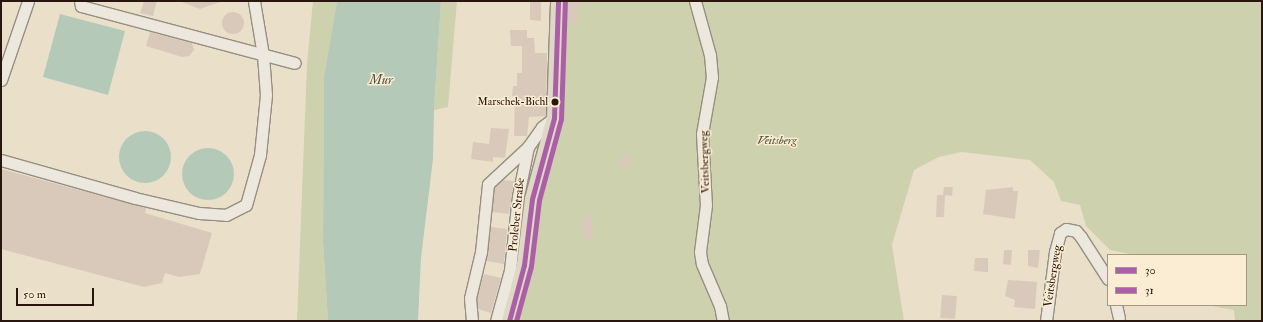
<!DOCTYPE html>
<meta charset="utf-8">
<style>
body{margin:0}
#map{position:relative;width:1263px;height:322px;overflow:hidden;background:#eae0ca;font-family:"IM FELL Double Pica",serif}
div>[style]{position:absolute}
.green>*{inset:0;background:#cdd1ad}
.water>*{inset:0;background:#b4c9b8}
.round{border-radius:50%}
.building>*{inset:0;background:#d9c9ba}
.roads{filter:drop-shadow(1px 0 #968e81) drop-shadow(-1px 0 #968e81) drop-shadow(0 1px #968e81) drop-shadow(0 -1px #968e81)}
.minor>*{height:11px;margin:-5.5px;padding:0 5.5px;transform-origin:5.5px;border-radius:5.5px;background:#ede8dd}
.major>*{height:14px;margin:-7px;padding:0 7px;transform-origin:7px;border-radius:7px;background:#e0d8c7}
.bus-1>*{height:5px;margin:-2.5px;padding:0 2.5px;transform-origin:2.5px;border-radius:2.5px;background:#aa5fa6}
.bus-2>*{height:5px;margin:-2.5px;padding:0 2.5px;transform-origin:2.5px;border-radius:2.5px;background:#aa5fa6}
.dots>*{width:11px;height:11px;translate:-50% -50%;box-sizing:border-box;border:2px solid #faedd3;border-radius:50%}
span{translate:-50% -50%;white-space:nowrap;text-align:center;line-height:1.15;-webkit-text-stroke:3px #faedd3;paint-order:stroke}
.bus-label{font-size:11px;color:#29160e}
.right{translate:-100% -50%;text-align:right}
.park-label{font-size:12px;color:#5a533e;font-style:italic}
.street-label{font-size:12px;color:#29160e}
.water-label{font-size:13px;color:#525147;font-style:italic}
.frame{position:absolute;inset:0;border:2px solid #29160e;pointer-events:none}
.legend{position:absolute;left:1107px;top:254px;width:140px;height:52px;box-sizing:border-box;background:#faedd3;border:1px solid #a69784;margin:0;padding:5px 7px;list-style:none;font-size:12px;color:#29160e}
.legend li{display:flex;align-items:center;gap:8px;height:20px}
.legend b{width:20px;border:1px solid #a69784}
.scale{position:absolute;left:16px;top:288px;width:78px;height:18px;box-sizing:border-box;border:2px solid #29160e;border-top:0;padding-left:5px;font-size:12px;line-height:14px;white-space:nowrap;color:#29160e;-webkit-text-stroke:3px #faedd3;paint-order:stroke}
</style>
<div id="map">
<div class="green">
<i style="clip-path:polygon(313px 1px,337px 1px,324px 76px,323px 242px,328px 321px,297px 321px,307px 64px)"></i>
<i style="clip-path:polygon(441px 1px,457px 1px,448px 107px,434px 110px)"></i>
<i style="clip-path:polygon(566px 1px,1262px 1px,1262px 321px,1235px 321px,1234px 310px,1212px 306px,1246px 305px,1246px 255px,1135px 255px,1110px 250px,1086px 226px,1080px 205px,1061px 201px,1054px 182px,1030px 160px,961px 152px,939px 157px,914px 170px,892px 245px,904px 321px,516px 321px,532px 256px,542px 187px,563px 87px)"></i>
</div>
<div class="water">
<i style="clip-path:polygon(337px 1px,441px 1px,434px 110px,433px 159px,421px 258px,418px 321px,328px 321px,323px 242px,324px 76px)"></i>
<i style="clip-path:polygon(60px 14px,125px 31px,108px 95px,43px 77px)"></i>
<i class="round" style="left:119px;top:131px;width:52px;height:52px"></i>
<i class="round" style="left:182px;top:148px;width:52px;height:52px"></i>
</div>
<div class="building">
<i style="clip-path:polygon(144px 1px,157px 1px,153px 16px,140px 13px)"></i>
<i style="clip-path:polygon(179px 1px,223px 1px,200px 9px)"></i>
<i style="clip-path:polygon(530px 1px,541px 1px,541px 21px,530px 20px)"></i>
<i style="clip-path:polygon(569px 1px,579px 1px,577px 23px,568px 22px)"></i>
<i class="round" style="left:222px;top:12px;width:22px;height:22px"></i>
<i style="clip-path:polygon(510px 30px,527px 30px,527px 38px,534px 38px,535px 53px,547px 53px,546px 116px,529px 117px,527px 136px,514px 136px,515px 96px,512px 96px,513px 86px,517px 86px,517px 73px,522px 73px,522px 46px,511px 46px)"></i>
<i style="clip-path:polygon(150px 32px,192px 43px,194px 50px,189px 56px,182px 57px,146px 46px)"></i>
<i style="clip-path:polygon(491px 128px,509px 129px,505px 158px,493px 157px,493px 162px,471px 159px,473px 142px,489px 144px)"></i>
<i style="clip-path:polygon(621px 156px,629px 157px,628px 168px,620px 167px)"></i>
<i style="clip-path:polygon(1px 169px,146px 208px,145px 213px,212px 233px,200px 274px,179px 277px,165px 273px,162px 283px,144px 287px,1px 249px)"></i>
<i style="clip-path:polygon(503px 180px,514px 181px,509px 214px,492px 212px,495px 187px)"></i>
<i style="clip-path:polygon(944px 187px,953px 187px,952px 196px,945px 195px,944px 217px,936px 217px,937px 195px,943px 195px)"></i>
<i style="clip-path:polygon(1013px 187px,1013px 191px,1018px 191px,1015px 219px,983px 214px,986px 190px)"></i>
<i style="clip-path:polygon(584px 215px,592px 216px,592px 239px,584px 239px)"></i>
<i style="clip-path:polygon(491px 227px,507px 229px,504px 264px,486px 261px)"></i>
<i style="clip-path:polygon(1004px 250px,1012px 250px,1011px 265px,1003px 264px)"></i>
<i style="clip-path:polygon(1028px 250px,1040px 250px,1038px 268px,1028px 266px)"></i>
<i style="clip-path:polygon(975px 258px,988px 258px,988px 272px,974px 271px)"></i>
<i style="clip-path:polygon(484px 274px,501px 278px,491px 313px,478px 309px,477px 298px)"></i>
<i style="clip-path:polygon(1008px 280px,1037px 282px,1035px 309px,1014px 307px,1015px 300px,1005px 296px)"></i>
<i style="clip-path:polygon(942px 295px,957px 296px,955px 319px,940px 318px)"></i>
</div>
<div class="roads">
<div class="minor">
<i style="left:80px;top:1px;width:5px;rotate:79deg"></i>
<i style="left:81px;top:6px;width:221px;rotate:14.9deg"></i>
<i style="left:695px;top:1px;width:56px;rotate:74.5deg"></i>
<i style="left:710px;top:55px;width:22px;rotate:85deg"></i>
<i style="left:712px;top:77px;width:58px;rotate:100deg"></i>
<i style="left:702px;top:134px;width:71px;rotate:86.8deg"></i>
<i style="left:706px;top:205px;width:47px;rotate:97.3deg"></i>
<i style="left:700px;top:252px;width:12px;rotate:81deg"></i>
<i style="left:702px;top:264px;width:46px;rotate:66.8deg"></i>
<i style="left:720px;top:306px;width:15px;rotate:79deg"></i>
<i style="left:1px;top:80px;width:83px;rotate:-71.1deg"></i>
<i style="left:1px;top:160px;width:139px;rotate:15.8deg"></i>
<i style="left:135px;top:198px;width:66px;rotate:13.2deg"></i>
<i style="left:199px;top:213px;width:27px;rotate:4deg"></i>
<i style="left:226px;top:215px;width:22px;rotate:-27deg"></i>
<i style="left:246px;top:205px;width:52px;rotate:-74.4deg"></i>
<i style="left:260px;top:155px;width:60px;rotate:-84.3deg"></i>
<i style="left:266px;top:95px;width:40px;rotate:-94.3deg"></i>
<i style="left:263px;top:55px;width:55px;rotate:-99.5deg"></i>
<i style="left:1116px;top:305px;width:13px;rotate:77deg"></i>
<i style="left:472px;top:321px;width:23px;rotate:-95deg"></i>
<i style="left:470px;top:298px;width:47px;rotate:-76.6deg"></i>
<i style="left:481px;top:252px;width:68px;rotate:-84.1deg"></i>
<i style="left:488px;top:184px;width:54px;rotate:-42.8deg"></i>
<i style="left:496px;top:321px;width:53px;rotate:-74.6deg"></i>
<i style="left:510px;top:270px;width:74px;rotate:-83.8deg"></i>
<i style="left:518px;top:196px;width:50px;rotate:-78.5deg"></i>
<i style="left:528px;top:147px;width:24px;rotate:-55deg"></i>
<i style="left:542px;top:127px;width:15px;rotate:-37deg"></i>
<i style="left:1046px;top:321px;width:70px;rotate:-82.6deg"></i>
<i style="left:1055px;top:252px;width:20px;rotate:-75deg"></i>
<i style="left:1060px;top:233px;width:7px;rotate:-34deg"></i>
<i style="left:1066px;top:229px;width:10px;rotate:11deg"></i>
<i style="left:1076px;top:231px;width:8px;rotate:50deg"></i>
<i style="left:1081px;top:237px;width:50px;rotate:57.3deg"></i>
</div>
<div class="major">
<i style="left:509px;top:321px;width:58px;rotate:-75deg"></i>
<i style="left:524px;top:265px;width:66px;rotate:-83.1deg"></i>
<i style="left:532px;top:199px;width:84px;rotate:-74.8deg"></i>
<i style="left:554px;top:118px;width:117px;rotate:-88deg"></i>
</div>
</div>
<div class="bus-1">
<i style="left:509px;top:321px;width:58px;rotate:-75deg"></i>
<i style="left:524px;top:265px;width:66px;rotate:-83.1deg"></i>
<i style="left:532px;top:199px;width:84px;rotate:-74.8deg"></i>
<i style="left:554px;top:118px;width:117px;rotate:-88deg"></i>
</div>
<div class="bus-2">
<i style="left:516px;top:321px;width:57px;rotate:-74.7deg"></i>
<i style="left:531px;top:266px;width:66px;rotate:-83.1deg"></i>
<i style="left:539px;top:200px;width:84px;rotate:-74.8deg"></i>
<i style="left:561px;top:119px;width:118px;rotate:-88.1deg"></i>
</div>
<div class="dots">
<i style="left:555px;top:102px;background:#29160e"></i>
</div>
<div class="bus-label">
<span class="right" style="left:548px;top:102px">Marschek-Bichl</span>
</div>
<div class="park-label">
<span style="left:777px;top:141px">Veitsberg</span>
</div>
<div class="street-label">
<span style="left:705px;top:162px;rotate:-92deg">Veitsbergweg</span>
<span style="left:517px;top:215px;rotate:-84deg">Proleber Straße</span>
<span style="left:1053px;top:276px;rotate:-81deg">Veitsbergweg</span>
</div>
<div class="water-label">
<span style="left:381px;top:80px">Mur</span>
</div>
<div class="frame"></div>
<ul class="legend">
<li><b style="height:5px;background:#aa5fa6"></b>30</li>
<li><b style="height:5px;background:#aa5fa6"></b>31</li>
</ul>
<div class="scale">50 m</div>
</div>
